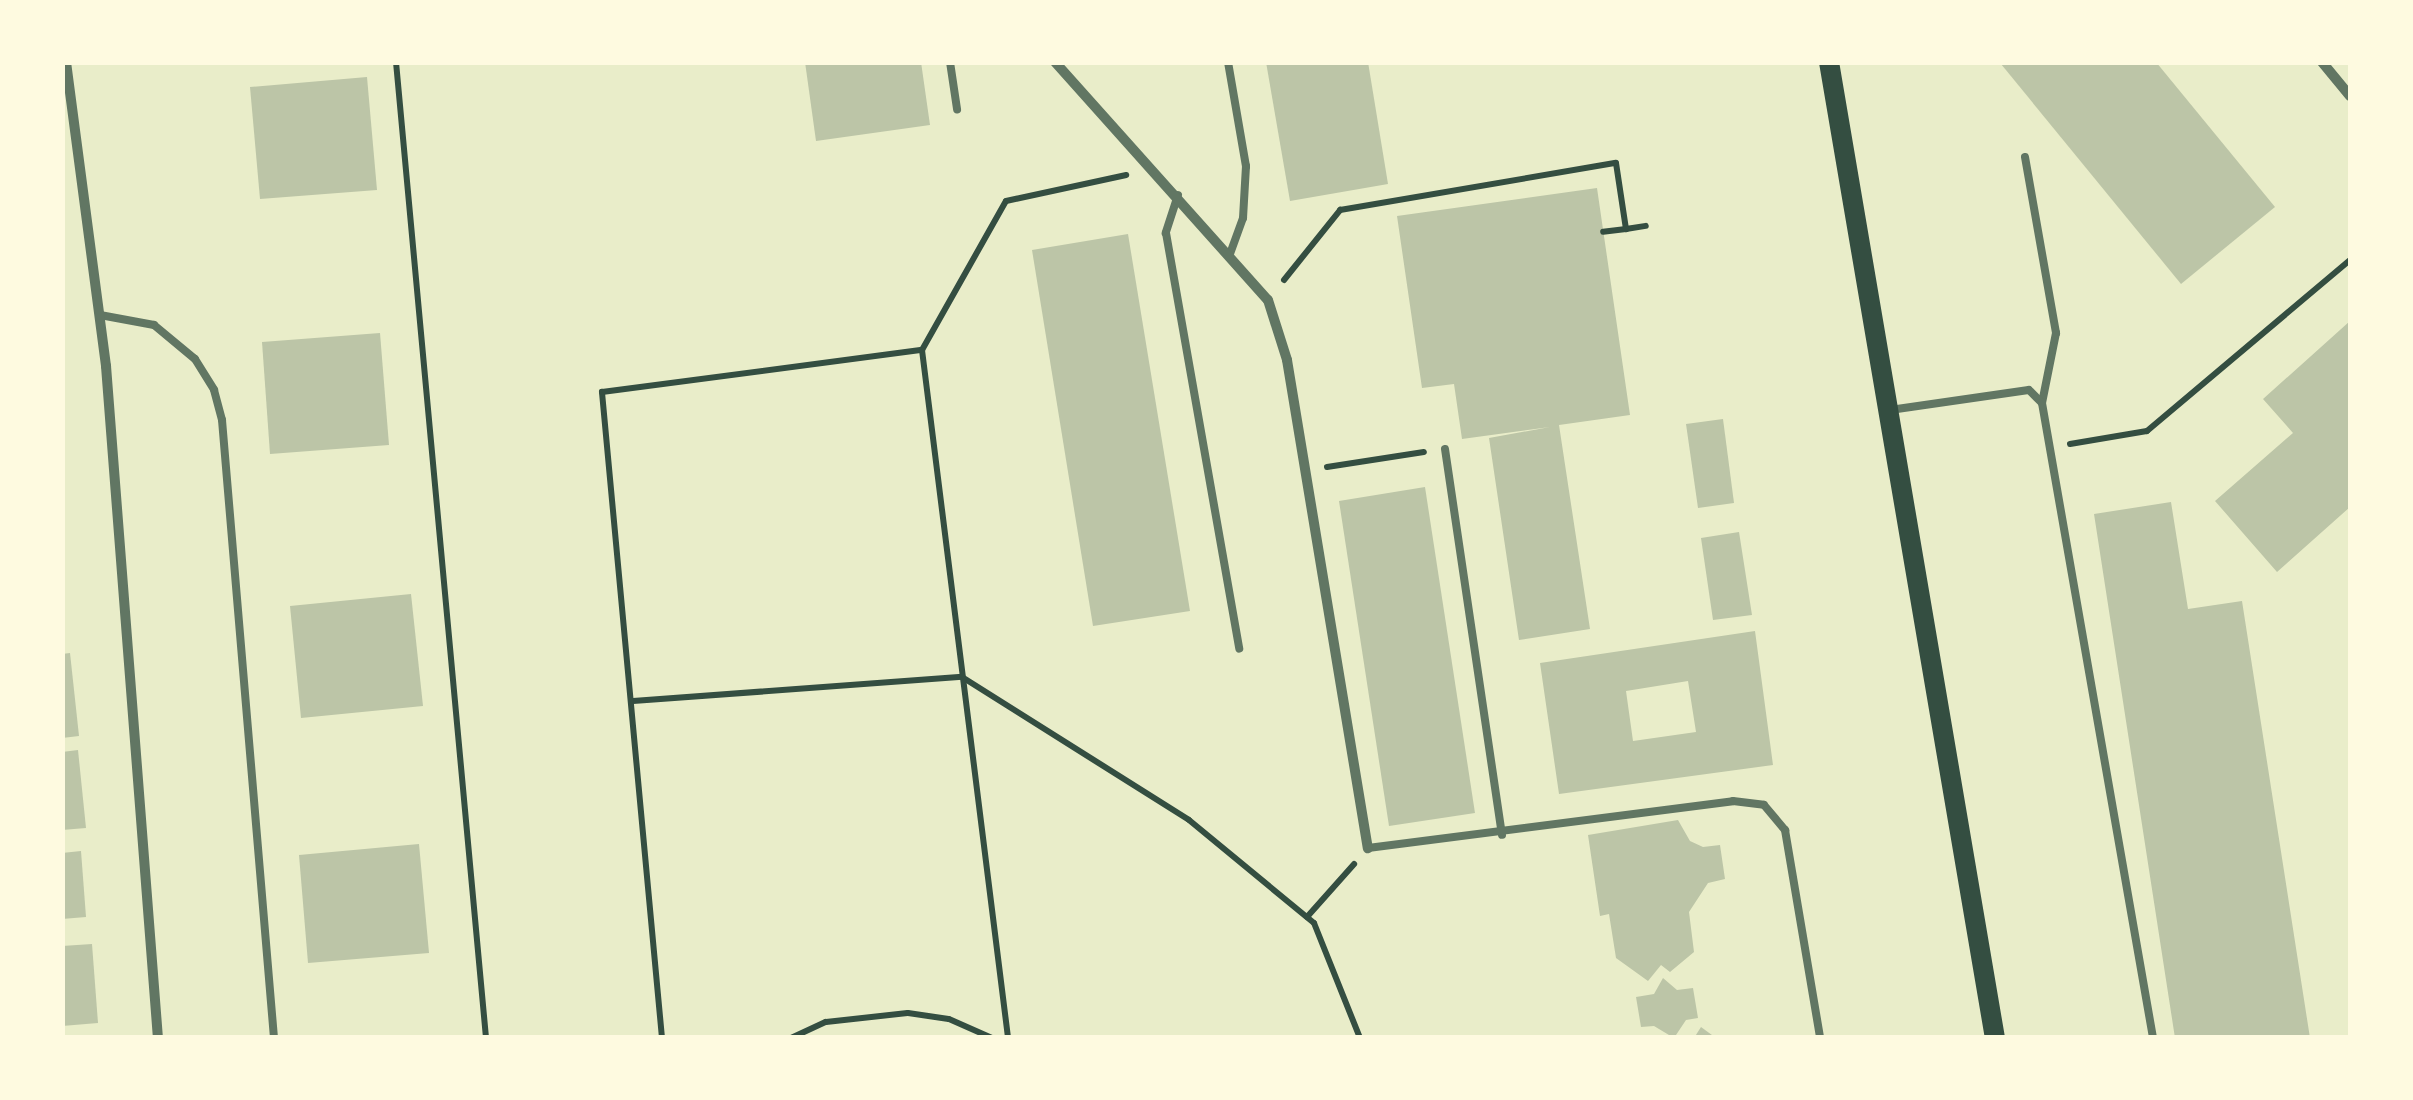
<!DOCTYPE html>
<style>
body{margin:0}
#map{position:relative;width:2413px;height:1100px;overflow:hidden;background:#e9edc9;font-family:"Golos Text",sans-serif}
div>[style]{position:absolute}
.building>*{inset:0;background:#bcc5a7}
.path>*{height:6px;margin:-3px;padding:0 3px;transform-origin:3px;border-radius:3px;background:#344e41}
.service>*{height:8px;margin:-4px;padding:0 4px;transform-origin:4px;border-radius:4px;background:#617663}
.minor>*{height:10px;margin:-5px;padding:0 5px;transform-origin:5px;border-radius:5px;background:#617663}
.secondary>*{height:20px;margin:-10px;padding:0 10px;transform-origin:10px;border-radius:10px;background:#344e41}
span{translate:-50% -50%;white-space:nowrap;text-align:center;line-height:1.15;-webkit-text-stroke:10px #fefae0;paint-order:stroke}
.frame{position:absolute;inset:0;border:65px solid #fefae0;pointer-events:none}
</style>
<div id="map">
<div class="building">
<i style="clip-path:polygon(805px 62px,921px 62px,930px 125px,816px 141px)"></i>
<i style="clip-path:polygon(1266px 62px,1368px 62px,1388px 184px,1290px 201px)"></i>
<i style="clip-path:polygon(2156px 62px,2275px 207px,2181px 284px,2001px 64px)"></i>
<i style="clip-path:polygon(367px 77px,377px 190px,260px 199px,250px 87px)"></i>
<i style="clip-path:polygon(1597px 188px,1630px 415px,1559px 425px,1590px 629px,1519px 640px,1489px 438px,1550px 427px,1462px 439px,1454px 384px,1422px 388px,1397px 216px)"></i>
<i style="clip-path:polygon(1128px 234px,1190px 611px,1093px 626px,1032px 250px)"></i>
<i style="clip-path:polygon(2350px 321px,2350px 507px,2277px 572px,2215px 501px,2293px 433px,2263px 399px)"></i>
<i style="clip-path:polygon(380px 333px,389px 445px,270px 454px,262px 342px)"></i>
<i style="clip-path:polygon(1723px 419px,1734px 503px,1698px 508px,1686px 424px)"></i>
<i style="clip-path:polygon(1425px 487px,1475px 813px,1389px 826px,1339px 501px)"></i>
<i style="clip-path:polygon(2171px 502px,2188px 609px,2242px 601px,2310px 1038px,2175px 1038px,2094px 514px)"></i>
<i style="clip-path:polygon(1739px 532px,1752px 615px,1713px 620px,1701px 538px)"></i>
<i style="clip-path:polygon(411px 594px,423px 706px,301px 718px,290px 606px)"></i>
<i style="clip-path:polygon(evenodd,1755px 631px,1773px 765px,1559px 794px,1540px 663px,1755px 631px,1688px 681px,1696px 732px,1633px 741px,1626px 691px,1688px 681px)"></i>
<i style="clip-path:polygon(70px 653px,79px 736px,62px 738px,62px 654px)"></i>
<i style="clip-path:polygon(78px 750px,86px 828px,62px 830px,62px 752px)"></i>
<i style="clip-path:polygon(1678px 820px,1690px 841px,1703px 847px,1720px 845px,1725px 879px,1708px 883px,1689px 912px,1694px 952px,1670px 972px,1661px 965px,1648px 981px,1616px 958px,1609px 914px,1600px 916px,1588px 835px)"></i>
<i style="clip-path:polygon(419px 844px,429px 953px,308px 963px,299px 855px)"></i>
<i style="clip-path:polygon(81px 851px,86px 917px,62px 919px,62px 853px)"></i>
<i style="clip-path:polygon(92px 944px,98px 1023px,62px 1026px,62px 946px)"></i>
<i style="clip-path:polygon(1663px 978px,1677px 990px,1693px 988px,1698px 1018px,1686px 1020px,1674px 1038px,1654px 1026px,1641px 1027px,1636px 997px,1654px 994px)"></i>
<i style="clip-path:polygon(1701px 1027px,1716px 1038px,1694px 1038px)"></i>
</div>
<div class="path">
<i style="left:396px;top:62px;width:980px;rotate:84.73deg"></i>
<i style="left:1626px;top:229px;width:20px;rotate:-9deg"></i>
<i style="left:1284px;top:280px;width:90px;rotate:-51.3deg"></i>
<i style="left:1340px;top:210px;width:280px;rotate:-9.7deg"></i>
<i style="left:1616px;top:163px;width:67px;rotate:81.4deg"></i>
<i style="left:1626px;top:229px;width:23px;rotate:173deg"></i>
<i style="left:922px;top:350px;width:171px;rotate:-60.6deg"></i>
<i style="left:1006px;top:201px;width:123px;rotate:-12.2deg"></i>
<i style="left:2070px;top:444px;width:78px;rotate:-9.6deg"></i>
<i style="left:2147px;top:431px;width:265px;rotate:-40.1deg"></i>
<i style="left:1327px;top:467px;width:98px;rotate:-8.8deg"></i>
<i style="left:633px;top:701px;width:330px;rotate:-4.2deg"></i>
<i style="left:962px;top:677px;width:268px;rotate:32.2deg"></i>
<i style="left:1189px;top:820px;width:162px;rotate:39.5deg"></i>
<i style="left:1314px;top:923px;width:124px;rotate:68.2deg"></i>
<i style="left:1307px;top:917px;width:71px;rotate:-48.4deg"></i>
<i style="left:662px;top:1038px;width:649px;rotate:-95.31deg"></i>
<i style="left:602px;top:392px;width:323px;rotate:-7.5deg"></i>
<i style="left:922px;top:350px;width:693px;rotate:82.87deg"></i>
<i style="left:791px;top:1038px;width:38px;rotate:-25deg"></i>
<i style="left:826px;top:1022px;width:82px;rotate:-6.3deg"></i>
<i style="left:908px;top:1013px;width:41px;rotate:8.3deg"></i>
<i style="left:949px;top:1019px;width:47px;rotate:23.8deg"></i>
</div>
<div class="service">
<i style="left:950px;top:62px;width:48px;rotate:81.5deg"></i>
<i style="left:1228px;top:62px;width:106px;rotate:80.2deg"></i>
<i style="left:1246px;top:166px;width:52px;rotate:93.3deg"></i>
<i style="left:1243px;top:218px;width:37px;rotate:110deg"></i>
<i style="left:2025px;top:157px;width:179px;rotate:80deg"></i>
<i style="left:2056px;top:333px;width:71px;rotate:101.3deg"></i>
<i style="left:1178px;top:195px;width:40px;rotate:108deg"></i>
<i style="left:1166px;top:233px;width:422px;rotate:80deg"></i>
<i style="left:100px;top:315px;width:55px;rotate:10.5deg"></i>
<i style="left:154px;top:325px;width:53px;rotate:39.7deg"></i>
<i style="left:195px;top:359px;width:36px;rotate:58deg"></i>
<i style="left:214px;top:390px;width:31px;rotate:75deg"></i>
<i style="left:222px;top:420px;width:620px;rotate:85.19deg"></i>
<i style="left:1890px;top:410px;width:140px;rotate:-8.2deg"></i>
<i style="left:2029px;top:390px;width:18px;rotate:45deg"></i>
<i style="left:2042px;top:403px;width:645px;rotate:80.08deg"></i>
<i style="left:1445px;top:449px;width:390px;rotate:81.6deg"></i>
<i style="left:1368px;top:848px;width:368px;rotate:-7.3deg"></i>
<i style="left:1733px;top:801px;width:31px;rotate:7deg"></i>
<i style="left:1764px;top:805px;width:33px;rotate:50deg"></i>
<i style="left:1785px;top:830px;width:211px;rotate:80.4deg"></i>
</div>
<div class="minor">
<i style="left:66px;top:62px;width:307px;rotate:82.5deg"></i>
<i style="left:106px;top:366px;width:674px;rotate:85.58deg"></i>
<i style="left:1055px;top:62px;width:319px;rotate:48.2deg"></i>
<i style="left:1268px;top:300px;width:63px;rotate:72.4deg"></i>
<i style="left:1287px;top:360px;width:495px;rotate:80.6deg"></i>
<i style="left:2322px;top:62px;width:44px;rotate:50.5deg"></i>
</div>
<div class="secondary">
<i style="left:1829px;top:62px;width:990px;rotate:80.35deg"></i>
</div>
<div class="frame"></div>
</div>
